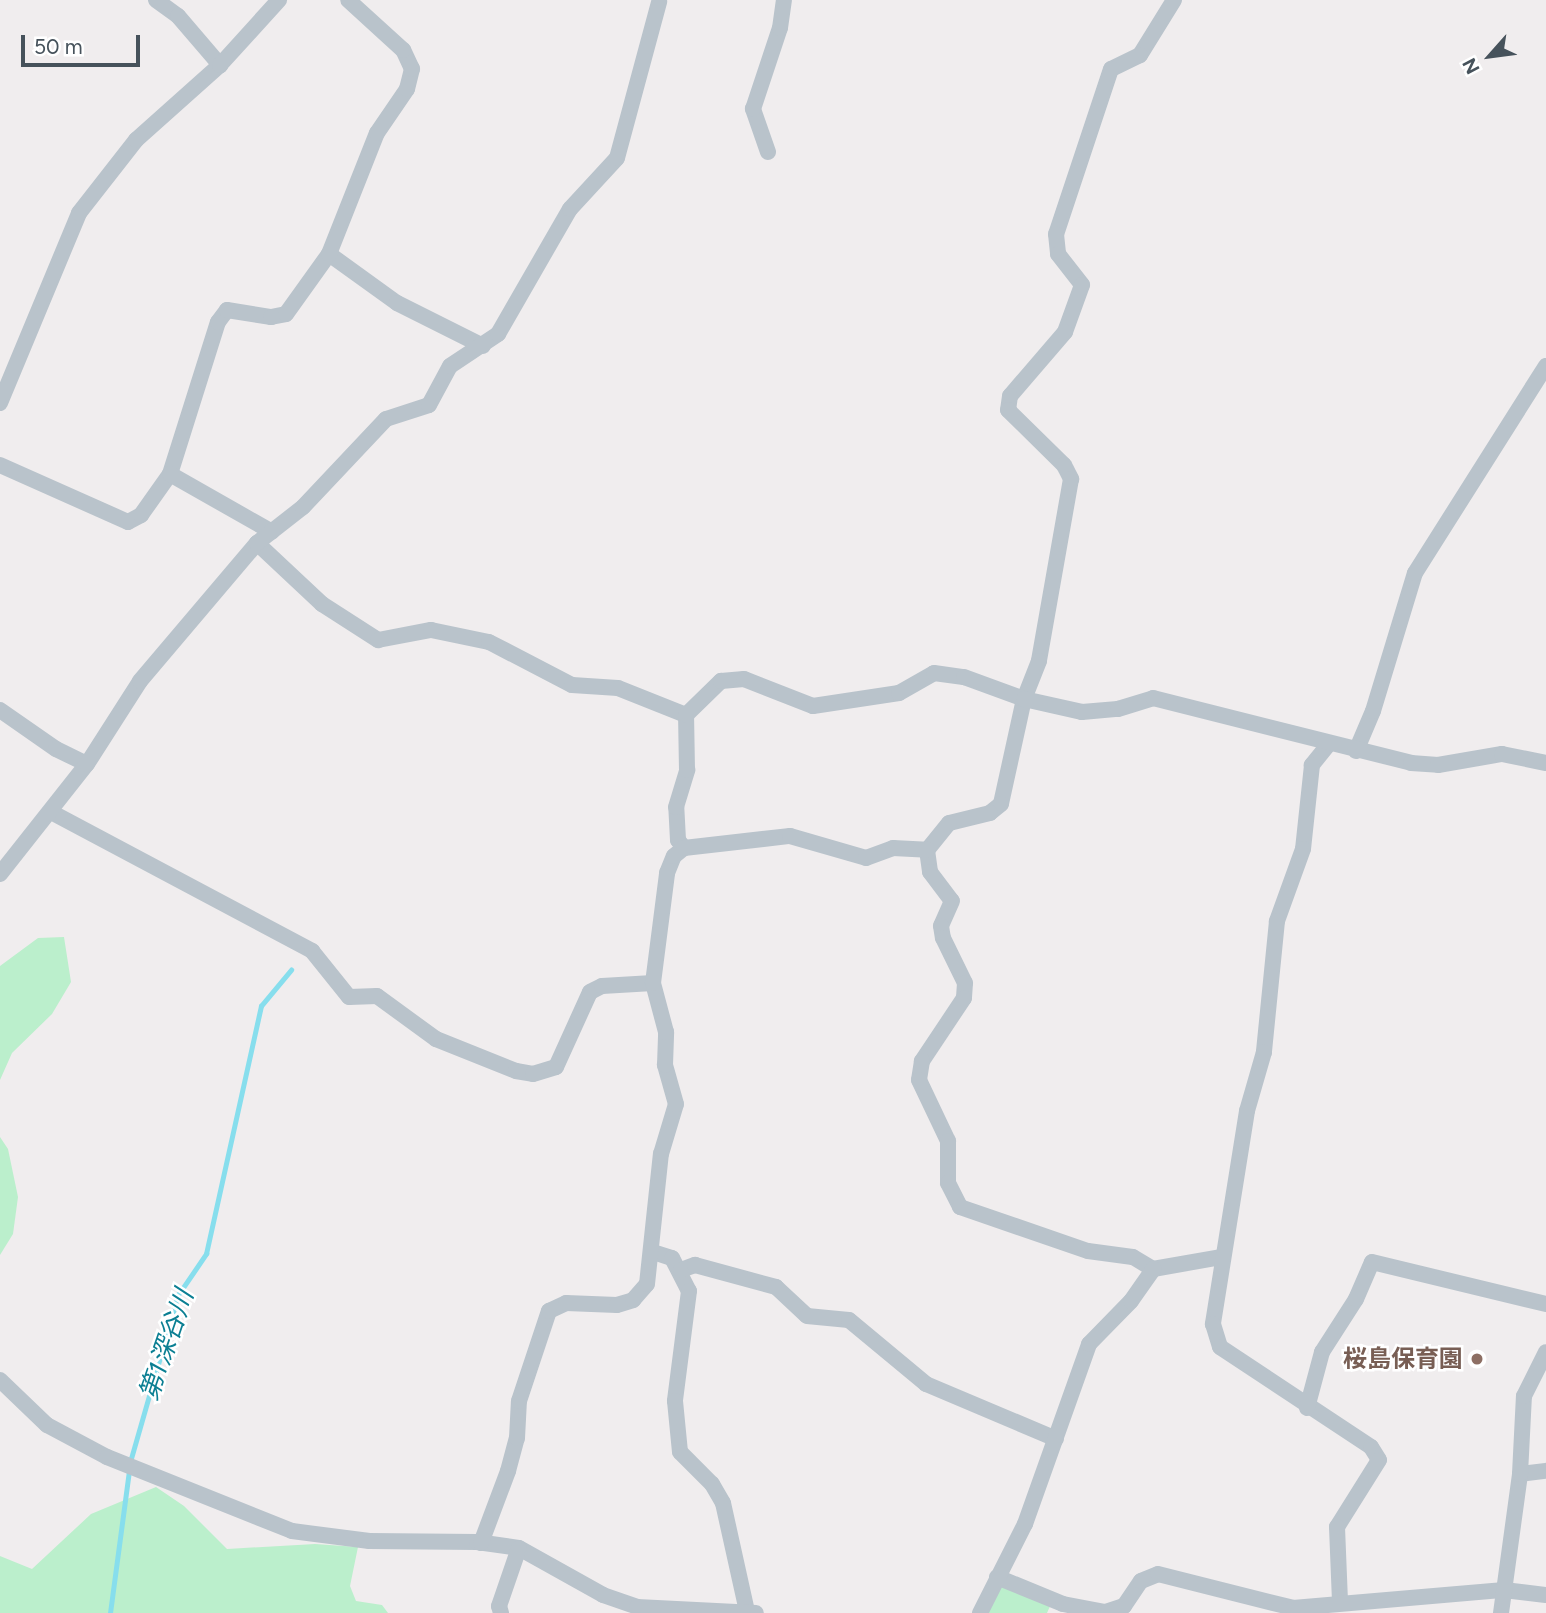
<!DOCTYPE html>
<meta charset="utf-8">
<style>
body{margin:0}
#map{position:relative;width:1546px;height:1613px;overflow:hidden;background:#f0edee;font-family:Figtree,"Noto Sans JP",sans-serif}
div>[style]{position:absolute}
.green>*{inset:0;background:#bbefcc}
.stream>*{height:4.5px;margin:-2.25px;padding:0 2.25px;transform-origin:2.25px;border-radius:2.25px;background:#87deed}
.minor>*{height:16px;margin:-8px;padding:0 8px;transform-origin:8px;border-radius:8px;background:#b9c3cb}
.dots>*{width:19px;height:19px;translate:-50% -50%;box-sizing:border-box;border:4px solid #fff;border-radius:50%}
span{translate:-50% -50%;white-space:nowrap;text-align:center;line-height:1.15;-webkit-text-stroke:5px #fff;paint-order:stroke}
.education-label{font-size:24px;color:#785e54;font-weight:700}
.right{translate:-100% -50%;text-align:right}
.water-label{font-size:26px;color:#0b7f93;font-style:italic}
.north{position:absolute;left:1455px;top:21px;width:70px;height:70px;-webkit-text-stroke:5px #fff;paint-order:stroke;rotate:242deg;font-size:19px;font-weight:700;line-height:28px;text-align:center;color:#46525b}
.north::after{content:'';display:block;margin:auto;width:24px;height:32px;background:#46525b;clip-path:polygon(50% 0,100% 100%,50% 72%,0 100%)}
.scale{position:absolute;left:21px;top:35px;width:119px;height:32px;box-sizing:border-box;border:4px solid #46525b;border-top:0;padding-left:9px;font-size:21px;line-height:24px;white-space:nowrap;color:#46525b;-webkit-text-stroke:5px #fff;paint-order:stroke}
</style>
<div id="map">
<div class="green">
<i style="clip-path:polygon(64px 937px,71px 982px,52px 1014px,12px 1053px,0 1080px,0 966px,38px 938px)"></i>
<i style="clip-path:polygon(0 1137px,8px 1149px,18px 1197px,13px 1234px,0 1255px)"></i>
<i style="clip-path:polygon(156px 1487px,184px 1506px,227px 1549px,315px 1544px,358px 1547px,350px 1586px,356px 1601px,382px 1605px,388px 1613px,0 1613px,0 1556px,32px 1569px,91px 1514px)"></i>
<i style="clip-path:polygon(999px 1587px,1011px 1587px,1051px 1604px,1047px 1613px,984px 1613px)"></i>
</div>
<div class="stream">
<i style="left:130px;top:1462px;width:174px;rotate:-74deg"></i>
<i style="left:178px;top:1295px;width:50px;rotate:-55.7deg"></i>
<i style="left:206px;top:1254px;width:254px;rotate:-77.5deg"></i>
<i style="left:261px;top:1006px;width:47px;rotate:-50.2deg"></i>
<i style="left:110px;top:1613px;width:144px;rotate:-82.4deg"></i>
</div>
<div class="minor">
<i style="left:156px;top:0;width:27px;rotate:36deg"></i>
<i style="left:178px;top:16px;width:65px;rotate:49.4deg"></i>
<i style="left:1174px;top:0;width:65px;rotate:121.7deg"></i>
<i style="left:1140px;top:55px;width:32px;rotate:154deg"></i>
<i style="left:1111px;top:69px;width:174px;rotate:108.4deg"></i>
<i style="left:1056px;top:234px;width:20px;rotate:84deg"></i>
<i style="left:1058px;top:254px;width:39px;rotate:52deg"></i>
<i style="left:1082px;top:285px;width:50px;rotate:109.9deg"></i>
<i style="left:1065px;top:332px;width:84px;rotate:130.7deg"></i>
<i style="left:1010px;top:396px;width:14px;rotate:98deg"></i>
<i style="left:1008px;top:410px;width:78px;rotate:44.5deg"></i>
<i style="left:1064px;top:465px;width:16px;rotate:63deg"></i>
<i style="left:1071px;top:479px;width:185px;rotate:100deg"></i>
<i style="left:1039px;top:661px;width:41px;rotate:111.5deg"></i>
<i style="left:1024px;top:699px;width:107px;rotate:102.4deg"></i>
<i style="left:1001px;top:804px;width:14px;rotate:141deg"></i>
<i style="left:990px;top:813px;width:42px;rotate:166.3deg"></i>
<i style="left:949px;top:823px;width:35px;rotate:129deg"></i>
<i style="left:927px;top:850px;width:22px;rotate:82deg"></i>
<i style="left:930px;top:872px;width:36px;rotate:53deg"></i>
<i style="left:952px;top:901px;width:27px;rotate:114deg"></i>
<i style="left:941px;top:926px;width:12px;rotate:81deg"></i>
<i style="left:943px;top:938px;width:50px;rotate:63.9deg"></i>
<i style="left:965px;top:983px;width:15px;rotate:94deg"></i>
<i style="left:964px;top:998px;width:76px;rotate:123.7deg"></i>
<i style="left:922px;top:1061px;width:19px;rotate:99deg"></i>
<i style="left:919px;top:1080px;width:68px;rotate:64.6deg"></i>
<i style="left:948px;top:1141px;width:42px;rotate:90deg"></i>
<i style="left:948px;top:1183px;width:27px;rotate:63deg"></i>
<i style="left:960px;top:1207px;width:135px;rotate:19deg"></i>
<i style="left:1088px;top:1251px;width:45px;rotate:7.6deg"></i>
<i style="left:1133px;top:1257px;width:23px;rotate:31deg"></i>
<i style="left:1153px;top:1269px;width:70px;rotate:-9.9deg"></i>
<i style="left:768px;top:152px;width:46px;rotate:-109.2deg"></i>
<i style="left:753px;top:109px;width:85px;rotate:-71.6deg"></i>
<i style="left:780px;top:28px;width:28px;rotate:-82deg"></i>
<i style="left:329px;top:254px;width:84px;rotate:35.8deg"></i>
<i style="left:397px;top:303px;width:96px;rotate:26.6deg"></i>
<i style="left:0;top:403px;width:206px;rotate:-67.4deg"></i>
<i style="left:79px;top:213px;width:93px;rotate:-52deg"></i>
<i style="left:136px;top:140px;width:113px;rotate:-41.8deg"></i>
<i style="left:220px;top:65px;width:88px;rotate:-47.8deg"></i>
<i style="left:0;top:465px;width:140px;rotate:24deg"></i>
<i style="left:128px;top:522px;width:15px;rotate:-28deg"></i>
<i style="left:141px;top:515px;width:50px;rotate:-54.7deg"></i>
<i style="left:170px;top:474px;width:159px;rotate:-72.5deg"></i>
<i style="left:218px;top:322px;width:15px;rotate:-53deg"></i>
<i style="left:227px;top:310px;width:45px;rotate:9deg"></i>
<i style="left:271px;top:317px;width:15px;rotate:-11deg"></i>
<i style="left:286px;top:314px;width:74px;rotate:-54.4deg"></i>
<i style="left:329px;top:254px;width:130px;rotate:-68.4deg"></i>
<i style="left:377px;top:133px;width:53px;rotate:-55.7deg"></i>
<i style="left:407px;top:89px;width:21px;rotate:-76deg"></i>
<i style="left:412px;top:69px;width:21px;rotate:-115deg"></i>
<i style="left:403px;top:50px;width:74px;rotate:-137.7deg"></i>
<i style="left:170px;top:474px;width:117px;rotate:29.6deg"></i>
<i style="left:257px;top:543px;width:89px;rotate:43.2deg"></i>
<i style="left:322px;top:604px;width:67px;rotate:32.7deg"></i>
<i style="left:378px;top:640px;width:54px;rotate:-10.7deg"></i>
<i style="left:431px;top:630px;width:59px;rotate:11.7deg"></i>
<i style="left:489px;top:642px;width:93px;rotate:27.4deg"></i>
<i style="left:572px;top:685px;width:46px;rotate:3.7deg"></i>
<i style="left:618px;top:688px;width:73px;rotate:21.7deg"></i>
<i style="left:0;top:710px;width:68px;rotate:34.9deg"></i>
<i style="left:56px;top:749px;width:34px;rotate:26deg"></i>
<i style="left:1328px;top:745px;width:26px;rotate:129deg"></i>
<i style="left:1312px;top:765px;width:84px;rotate:96.1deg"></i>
<i style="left:1303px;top:849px;width:77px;rotate:109.9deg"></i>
<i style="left:1277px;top:921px;width:132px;rotate:95.7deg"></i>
<i style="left:1264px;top:1052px;width:61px;rotate:106.1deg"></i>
<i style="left:1247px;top:1111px;width:216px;rotate:99.1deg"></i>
<i style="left:1213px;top:1324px;width:24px;rotate:73deg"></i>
<i style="left:1220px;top:1347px;width:181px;rotate:33.5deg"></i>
<i style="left:1371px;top:1447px;width:15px;rotate:58deg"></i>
<i style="left:1379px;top:1460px;width:79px;rotate:122.1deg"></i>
<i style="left:1337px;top:1527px;width:74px;rotate:87.7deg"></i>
<i style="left:1356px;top:751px;width:43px;rotate:-67deg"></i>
<i style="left:1373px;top:711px;width:144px;rotate:-73.1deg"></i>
<i style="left:1415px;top:573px;width:245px;rotate:-57.7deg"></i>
<i style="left:51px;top:812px;width:296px;rotate:28deg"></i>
<i style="left:312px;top:951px;width:59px;rotate:51.2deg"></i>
<i style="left:349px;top:997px;width:28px;rotate:-2deg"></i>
<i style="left:377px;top:996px;width:73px;rotate:36.1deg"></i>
<i style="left:436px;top:1039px;width:86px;rotate:21.8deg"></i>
<i style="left:516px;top:1071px;width:17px;rotate:10deg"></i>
<i style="left:533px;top:1074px;width:24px;rotate:-17deg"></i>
<i style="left:556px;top:1067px;width:82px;rotate:-65.6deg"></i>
<i style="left:590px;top:992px;width:13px;rotate:-27deg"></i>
<i style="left:602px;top:986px;width:51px;rotate:-3.4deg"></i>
<i style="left:684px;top:848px;width:10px;rotate:-127deg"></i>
<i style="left:678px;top:840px;width:33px;rotate:-93deg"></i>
<i style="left:676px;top:807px;width:39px;rotate:-73deg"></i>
<i style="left:687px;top:770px;width:55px;rotate:-91deg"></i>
<i style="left:686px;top:715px;width:49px;rotate:-44.2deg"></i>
<i style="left:721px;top:681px;width:23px;rotate:-5deg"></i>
<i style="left:744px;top:679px;width:74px;rotate:21.4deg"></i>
<i style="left:813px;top:706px;width:87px;rotate:-8.6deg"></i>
<i style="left:899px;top:693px;width:40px;rotate:-29.7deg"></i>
<i style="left:934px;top:673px;width:30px;rotate:8deg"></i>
<i style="left:964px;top:677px;width:64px;rotate:20.1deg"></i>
<i style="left:1024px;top:699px;width:59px;rotate:12.6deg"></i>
<i style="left:1082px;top:712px;width:36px;rotate:-5deg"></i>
<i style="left:1118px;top:709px;width:37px;rotate:-17deg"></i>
<i style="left:1153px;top:698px;width:266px;rotate:14.1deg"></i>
<i style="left:1411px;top:763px;width:27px;rotate:4deg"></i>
<i style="left:1438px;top:765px;width:65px;rotate:-9.8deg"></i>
<i style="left:1502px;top:754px;width:45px;rotate:11.6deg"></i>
<i style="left:0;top:874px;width:140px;rotate:-51.7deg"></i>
<i style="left:87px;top:764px;width:98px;rotate:-57.4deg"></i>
<i style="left:140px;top:681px;width:181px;rotate:-49.7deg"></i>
<i style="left:257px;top:543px;width:58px;rotate:-38deg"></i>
<i style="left:303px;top:507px;width:121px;rotate:-46.7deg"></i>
<i style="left:386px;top:419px;width:45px;rotate:-18deg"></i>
<i style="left:429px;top:405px;width:44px;rotate:-61.7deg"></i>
<i style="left:450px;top:366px;width:58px;rotate:-33.7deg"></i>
<i style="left:498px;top:334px;width:144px;rotate:-60.1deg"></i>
<i style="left:570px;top:209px;width:69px;rotate:-47.3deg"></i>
<i style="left:617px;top:158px;width:162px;rotate:-74.9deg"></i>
<i style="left:653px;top:1252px;width:20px;rotate:18deg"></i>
<i style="left:672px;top:1258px;width:37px;rotate:63deg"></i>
<i style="left:689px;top:1291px;width:111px;rotate:97.3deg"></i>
<i style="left:675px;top:1401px;width:51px;rotate:84.4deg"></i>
<i style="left:680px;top:1452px;width:45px;rotate:45deg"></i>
<i style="left:712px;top:1484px;width:22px;rotate:60deg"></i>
<i style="left:723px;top:1503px;width:111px;rotate:77.5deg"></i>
<i style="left:681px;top:1270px;width:15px;rotate:-20deg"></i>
<i style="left:695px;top:1265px;width:84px;rotate:15.2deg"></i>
<i style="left:776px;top:1287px;width:42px;rotate:43.1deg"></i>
<i style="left:807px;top:1316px;width:42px;rotate:5.4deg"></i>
<i style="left:849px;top:1320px;width:100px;rotate:39.7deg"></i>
<i style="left:926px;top:1384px;width:141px;rotate:22.9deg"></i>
<i style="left:0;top:1380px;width:65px;rotate:43.8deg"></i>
<i style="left:47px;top:1425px;width:68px;rotate:28.1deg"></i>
<i style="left:107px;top:1457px;width:199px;rotate:21.8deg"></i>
<i style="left:292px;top:1531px;width:78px;rotate:7.4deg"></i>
<i style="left:369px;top:1541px;width:108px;rotate:0.5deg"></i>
<i style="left:477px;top:1542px;width:42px;rotate:8.1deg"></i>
<i style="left:519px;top:1548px;width:96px;rotate:29.2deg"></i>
<i style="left:603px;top:1595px;width:36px;rotate:19deg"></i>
<i style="left:637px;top:1607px;width:119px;rotate:2.9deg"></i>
<i style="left:1307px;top:1408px;width:58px;rotate:-75deg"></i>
<i style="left:1322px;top:1352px;width:63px;rotate:-57.3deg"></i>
<i style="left:1356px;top:1299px;width:40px;rotate:-66.6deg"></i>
<i style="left:1372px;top:1262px;width:179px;rotate:13.6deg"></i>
<i style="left:1520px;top:1474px;width:26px;rotate:-7deg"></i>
<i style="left:481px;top:1543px;width:77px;rotate:-69.4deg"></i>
<i style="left:508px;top:1471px;width:34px;rotate:-75deg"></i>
<i style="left:517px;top:1438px;width:37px;rotate:-87deg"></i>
<i style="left:519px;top:1401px;width:95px;rotate:-71.6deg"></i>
<i style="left:549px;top:1311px;width:19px;rotate:-25deg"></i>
<i style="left:566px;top:1303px;width:51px;rotate:2.2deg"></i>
<i style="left:617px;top:1305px;width:17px;rotate:-17deg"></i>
<i style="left:633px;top:1300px;width:21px;rotate:-49deg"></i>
<i style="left:647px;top:1284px;width:131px;rotate:-83.9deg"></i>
<i style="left:661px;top:1154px;width:52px;rotate:-73.3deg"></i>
<i style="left:676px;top:1104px;width:41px;rotate:-105.8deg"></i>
<i style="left:665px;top:1065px;width:33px;rotate:-88deg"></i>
<i style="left:666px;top:1032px;width:51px;rotate:-104.9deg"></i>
<i style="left:653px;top:983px;width:111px;rotate:-82.7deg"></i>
<i style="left:667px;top:873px;width:18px;rotate:-68deg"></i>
<i style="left:674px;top:856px;width:13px;rotate:-39deg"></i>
<i style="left:684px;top:848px;width:107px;rotate:-6.5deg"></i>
<i style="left:790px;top:836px;width:79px;rotate:16.1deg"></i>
<i style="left:866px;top:858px;width:29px;rotate:-20deg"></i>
<i style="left:893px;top:848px;width:34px;rotate:3deg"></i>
<i style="left:997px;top:1577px;width:71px;rotate:22.2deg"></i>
<i style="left:1063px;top:1604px;width:43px;rotate:10.8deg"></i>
<i style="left:1105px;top:1612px;width:20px;rotate:-18deg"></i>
<i style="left:1124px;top:1606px;width:30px;rotate:-56deg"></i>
<i style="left:1141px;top:1581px;width:18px;rotate:-22deg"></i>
<i style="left:1158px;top:1574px;width:139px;rotate:14.1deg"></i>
<i style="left:1293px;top:1608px;width:212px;rotate:-4.9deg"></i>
<i style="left:1504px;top:1590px;width:42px;rotate:6.8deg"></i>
<i style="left:501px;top:1613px;width:7px;rotate:-106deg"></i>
<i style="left:499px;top:1606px;width:61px;rotate:-71deg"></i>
<i style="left:980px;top:1613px;width:100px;rotate:-63.2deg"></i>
<i style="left:1025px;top:1524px;width:191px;rotate:-70.4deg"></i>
<i style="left:1089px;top:1344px;width:60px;rotate:-45.7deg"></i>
<i style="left:1131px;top:1301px;width:39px;rotate:-55deg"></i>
<i style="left:1501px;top:1613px;width:140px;rotate:-82.2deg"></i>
<i style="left:1520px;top:1474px;width:78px;rotate:-87.1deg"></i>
<i style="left:1524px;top:1396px;width:49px;rotate:-63.4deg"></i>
</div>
<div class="dots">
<i style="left:1477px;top:1359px;background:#8d6e63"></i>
</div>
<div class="education-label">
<span class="right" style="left:1463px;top:1359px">桜島保育園</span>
</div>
<div class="water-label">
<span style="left:167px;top:1345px;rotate:-71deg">第1深谷川</span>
</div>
<div class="north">N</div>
<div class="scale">50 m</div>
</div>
